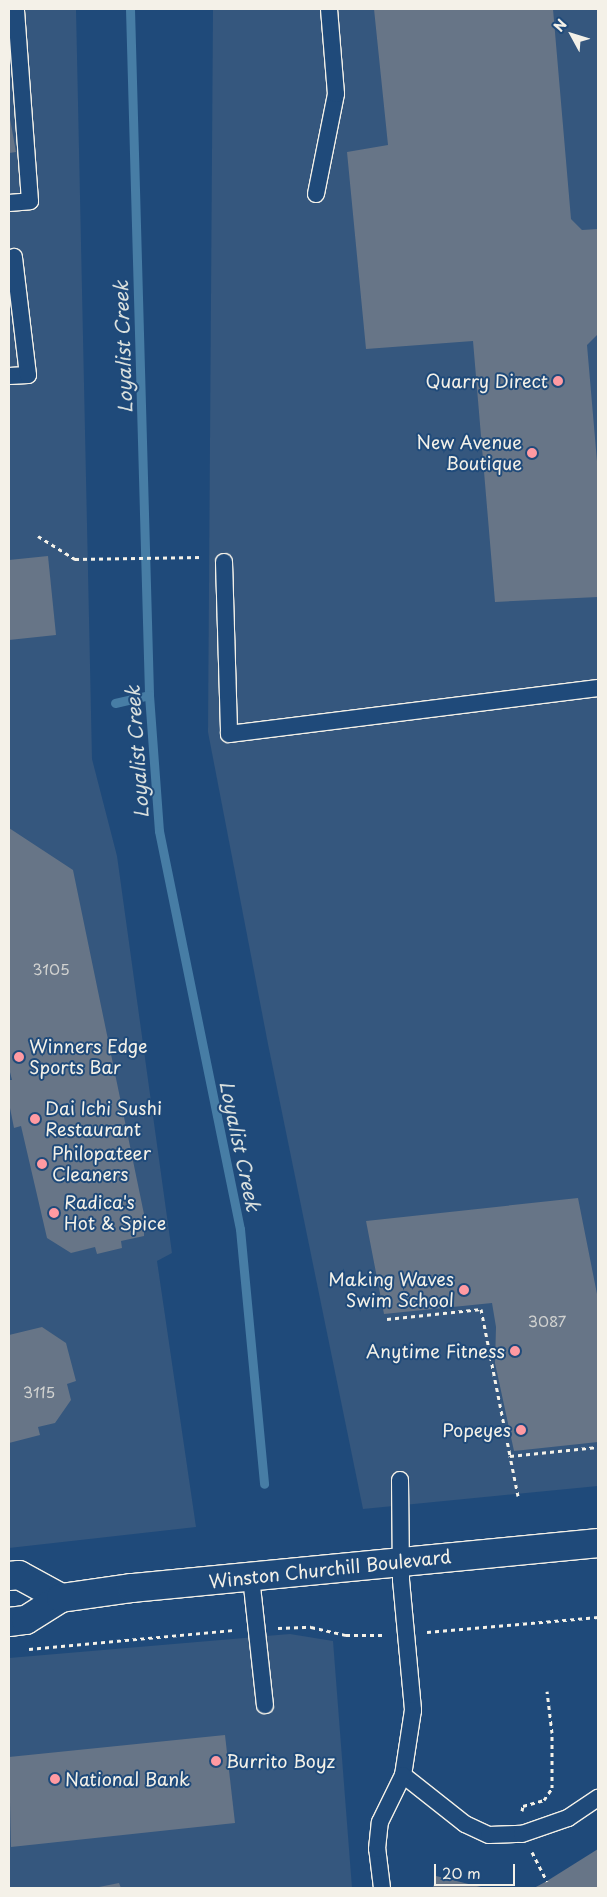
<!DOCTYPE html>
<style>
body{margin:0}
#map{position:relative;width:607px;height:1897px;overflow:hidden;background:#1f4a7a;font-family:"Playpen Sans",sans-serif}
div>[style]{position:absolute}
.built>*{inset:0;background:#35577e}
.stream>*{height:9px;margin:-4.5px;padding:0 4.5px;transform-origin:4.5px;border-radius:4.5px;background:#477da5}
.building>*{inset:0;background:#677587}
.path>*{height:3px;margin-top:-1.5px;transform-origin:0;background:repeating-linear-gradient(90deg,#f4f1e8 0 4px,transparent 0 8px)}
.roads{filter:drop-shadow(1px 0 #f4f1e8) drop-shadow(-1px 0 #f4f1e8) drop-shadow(0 1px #f4f1e8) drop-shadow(0 -1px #f4f1e8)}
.lane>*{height:16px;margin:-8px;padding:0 8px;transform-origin:8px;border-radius:8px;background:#1f4a7a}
.secondary>*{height:28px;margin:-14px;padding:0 14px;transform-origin:14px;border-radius:14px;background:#1f4a7a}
.dots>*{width:14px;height:14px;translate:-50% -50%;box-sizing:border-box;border:2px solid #1f4a7a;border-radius:50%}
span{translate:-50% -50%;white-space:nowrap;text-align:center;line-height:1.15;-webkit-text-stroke:4px #1f4a7a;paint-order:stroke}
.number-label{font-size:15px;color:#d1d2d0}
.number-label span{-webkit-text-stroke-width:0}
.poi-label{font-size:18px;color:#f4f1e8}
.right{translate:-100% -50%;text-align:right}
.left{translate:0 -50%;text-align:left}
.street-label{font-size:18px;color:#f4f1e8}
.water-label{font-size:19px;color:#dae0de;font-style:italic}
.frame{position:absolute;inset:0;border:10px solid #f4f1e8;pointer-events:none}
.north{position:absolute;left:547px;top:10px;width:50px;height:50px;-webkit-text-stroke:4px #1f4a7a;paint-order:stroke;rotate:309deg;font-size:14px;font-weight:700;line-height:20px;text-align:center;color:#f4f1e8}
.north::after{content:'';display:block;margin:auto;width:18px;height:22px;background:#f4f1e8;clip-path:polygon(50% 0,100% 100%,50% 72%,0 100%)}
.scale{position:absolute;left:434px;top:1864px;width:81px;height:22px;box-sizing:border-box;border:2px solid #f4f1e8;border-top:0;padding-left:6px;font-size:15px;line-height:18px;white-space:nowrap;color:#f4f1e8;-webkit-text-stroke:4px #1f4a7a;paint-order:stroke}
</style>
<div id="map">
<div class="built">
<i style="clip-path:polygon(9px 9px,76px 9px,92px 759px,117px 856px,172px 1253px,157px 1261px,196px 1527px,9px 1548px)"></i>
<i style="clip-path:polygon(213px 9px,598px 9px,598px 1486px,363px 1509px,268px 1044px,208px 732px)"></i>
<i style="clip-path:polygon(290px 1634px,333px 1641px,352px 1888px,9px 1888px,9px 1658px)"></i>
</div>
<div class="stream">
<i style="left:130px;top:9px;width:686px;rotate:88.41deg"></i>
<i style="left:149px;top:695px;width:136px;rotate:85.8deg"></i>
<i style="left:159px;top:831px;width:406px;rotate:78.5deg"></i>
<i style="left:240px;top:1229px;width:256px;rotate:84.6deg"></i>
<i style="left:115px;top:703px;width:35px;rotate:-13deg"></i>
</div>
<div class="building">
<i style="clip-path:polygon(374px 9px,553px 9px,571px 219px,582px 230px,598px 229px,598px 334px,587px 345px,598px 473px,598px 597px,495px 602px,473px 341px,366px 349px,347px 152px,388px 145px)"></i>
<i style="clip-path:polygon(9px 113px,16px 152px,9px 153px)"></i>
<i style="clip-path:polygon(48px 556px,56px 635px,9px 640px,9px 560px)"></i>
<i style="clip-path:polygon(9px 828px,73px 870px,144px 1214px,144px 1236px,121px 1241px,122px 1248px,97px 1254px,95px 1247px,71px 1253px,47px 1238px,21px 1126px,14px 1128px,9px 1103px,9px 1080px,12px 1080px,9px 1068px)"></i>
<i style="clip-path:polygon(578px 1198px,598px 1299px,598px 1442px,514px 1451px,495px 1363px,496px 1327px,492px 1303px,384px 1314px,366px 1221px)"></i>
<i style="clip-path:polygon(42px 1327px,66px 1343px,76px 1381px,67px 1384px,71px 1400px,55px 1423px,38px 1427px,40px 1435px,9px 1443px,9px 1335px)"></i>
<i style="clip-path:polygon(225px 1735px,235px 1823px,11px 1847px,9px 1757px)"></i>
<i style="clip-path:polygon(598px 1849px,598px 1888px,534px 1888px,547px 1881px)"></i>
<i style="clip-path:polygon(436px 1876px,485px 1888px,433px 1888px)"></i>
<i style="clip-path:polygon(119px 1883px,121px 1888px,99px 1888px,99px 1887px)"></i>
</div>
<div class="path">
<i style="left:38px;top:536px;width:44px;rotate:31.9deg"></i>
<i style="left:75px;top:559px;width:128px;rotate:-0.9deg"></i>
<i style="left:387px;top:1319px;width:95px;rotate:-6.1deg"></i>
<i style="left:481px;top:1309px;width:150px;rotate:78.8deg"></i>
<i style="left:518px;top:1496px;width:41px;rotate:-101.3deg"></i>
<i style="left:510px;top:1456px;width:88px;rotate:-5.8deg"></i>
<i style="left:278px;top:1628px;width:33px;rotate:-2deg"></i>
<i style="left:311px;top:1627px;width:36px;rotate:13deg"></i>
<i style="left:346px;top:1635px;width:38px"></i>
<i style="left:427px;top:1632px;width:172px;rotate:-5deg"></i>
<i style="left:29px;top:1649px;width:207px;rotate:-5.3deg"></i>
<i style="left:522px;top:1811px;width:5px;rotate:-79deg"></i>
<i style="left:523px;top:1806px;width:22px;rotate:-16deg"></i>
<i style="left:544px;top:1800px;width:14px;rotate:-56deg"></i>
<i style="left:552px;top:1788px;width:55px;rotate:-90deg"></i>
<i style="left:552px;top:1733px;width:42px;rotate:-96.8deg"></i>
<i style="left:532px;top:1852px;width:33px;rotate:63deg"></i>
</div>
<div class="roads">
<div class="lane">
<i style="left:316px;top:194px;width:102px;rotate:-78.7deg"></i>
<i style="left:336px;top:94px;width:85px;rotate:-94.7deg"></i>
<i style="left:9px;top:203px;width:21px;rotate:-5deg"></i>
<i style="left:30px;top:201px;width:193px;rotate:-94.2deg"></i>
<i style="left:9px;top:376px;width:19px;rotate:-3deg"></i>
<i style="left:28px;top:375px;width:119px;rotate:-96.8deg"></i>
<i style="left:224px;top:562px;width:172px;rotate:88.3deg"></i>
<i style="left:229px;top:734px;width:372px;rotate:-7.1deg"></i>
<i style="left:400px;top:1480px;width:100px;rotate:89.4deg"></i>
<i style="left:401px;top:1580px;width:131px;rotate:84.7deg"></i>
<i style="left:413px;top:1710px;width:66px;rotate:98.7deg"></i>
<i style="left:403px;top:1775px;width:79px;rotate:38.3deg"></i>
<i style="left:465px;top:1824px;width:26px;rotate:25deg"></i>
<i style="left:489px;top:1835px;width:33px;rotate:-2deg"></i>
<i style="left:522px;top:1834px;width:49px;rotate:-19.2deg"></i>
<i style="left:568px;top:1818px;width:36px;rotate:-34deg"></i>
<i style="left:251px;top:1577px;width:129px;rotate:83.8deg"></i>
<i style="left:382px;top:1888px;width:39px;rotate:-97deg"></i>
<i style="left:377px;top:1849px;width:27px;rotate:-84deg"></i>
<i style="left:380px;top:1822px;width:52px;rotate:-63.9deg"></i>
</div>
<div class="secondary">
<i style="left:9px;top:1576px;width:10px;rotate:-6deg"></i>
<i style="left:19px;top:1575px;width:48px;rotate:28.7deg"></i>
<i style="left:9px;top:1622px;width:17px;rotate:-7deg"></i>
<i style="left:26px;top:1620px;width:41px;rotate:-32.2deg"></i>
<i style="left:61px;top:1598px;width:72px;rotate:-8deg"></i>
<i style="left:132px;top:1588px;width:468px;rotate:-5.5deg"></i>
</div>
</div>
<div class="dots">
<i style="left:558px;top:381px;background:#ff9aa2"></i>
<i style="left:532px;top:453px;background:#ff9aa2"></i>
<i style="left:19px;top:1057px;background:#ff9aa2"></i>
<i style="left:35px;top:1119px;background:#ff9aa2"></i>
<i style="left:42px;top:1164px;background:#ff9aa2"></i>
<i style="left:54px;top:1213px;background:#ff9aa2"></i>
<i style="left:464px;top:1290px;background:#ff9aa2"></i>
<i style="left:515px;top:1351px;background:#ff9aa2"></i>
<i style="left:521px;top:1430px;background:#ff9aa2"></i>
<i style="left:216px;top:1761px;background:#ff9aa2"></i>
<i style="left:55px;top:1779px;background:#ff9aa2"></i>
</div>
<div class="number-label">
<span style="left:51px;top:969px">3105</span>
<span style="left:547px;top:1321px">3087</span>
<span style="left:39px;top:1392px">3115</span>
</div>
<div class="poi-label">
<span class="right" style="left:548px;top:381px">Quarry Direct</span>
<span class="right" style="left:522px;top:453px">New Avenue<br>Boutique</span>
<span class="left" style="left:29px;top:1057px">Winners Edge<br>Sports Bar</span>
<span class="left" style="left:45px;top:1119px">Dai Ichi Sushi<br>Restaurant</span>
<span class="left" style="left:52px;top:1164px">Philopateer<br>Cleaners</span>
<span class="left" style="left:64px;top:1213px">Radica's<br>Hot &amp; Spice</span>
<span class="right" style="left:454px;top:1290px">Making Waves<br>Swim School</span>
<span class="right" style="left:505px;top:1351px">Anytime Fitness</span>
<span class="right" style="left:511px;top:1430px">Popeyes</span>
<span class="left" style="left:226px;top:1761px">Burrito Boyz</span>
<span class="left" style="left:65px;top:1779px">National Bank</span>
</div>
<div class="street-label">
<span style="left:330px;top:1569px;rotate:-6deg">Winston Churchill Boulevard</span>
</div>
<div class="water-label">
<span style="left:123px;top:347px;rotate:-92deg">Loyalist Creek</span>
<span style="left:137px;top:752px;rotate:-94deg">Loyalist Creek</span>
<span style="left:240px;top:1146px;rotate:78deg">Loyalist Creek</span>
</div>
<div class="frame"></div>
<div class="north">N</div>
<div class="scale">20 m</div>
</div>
